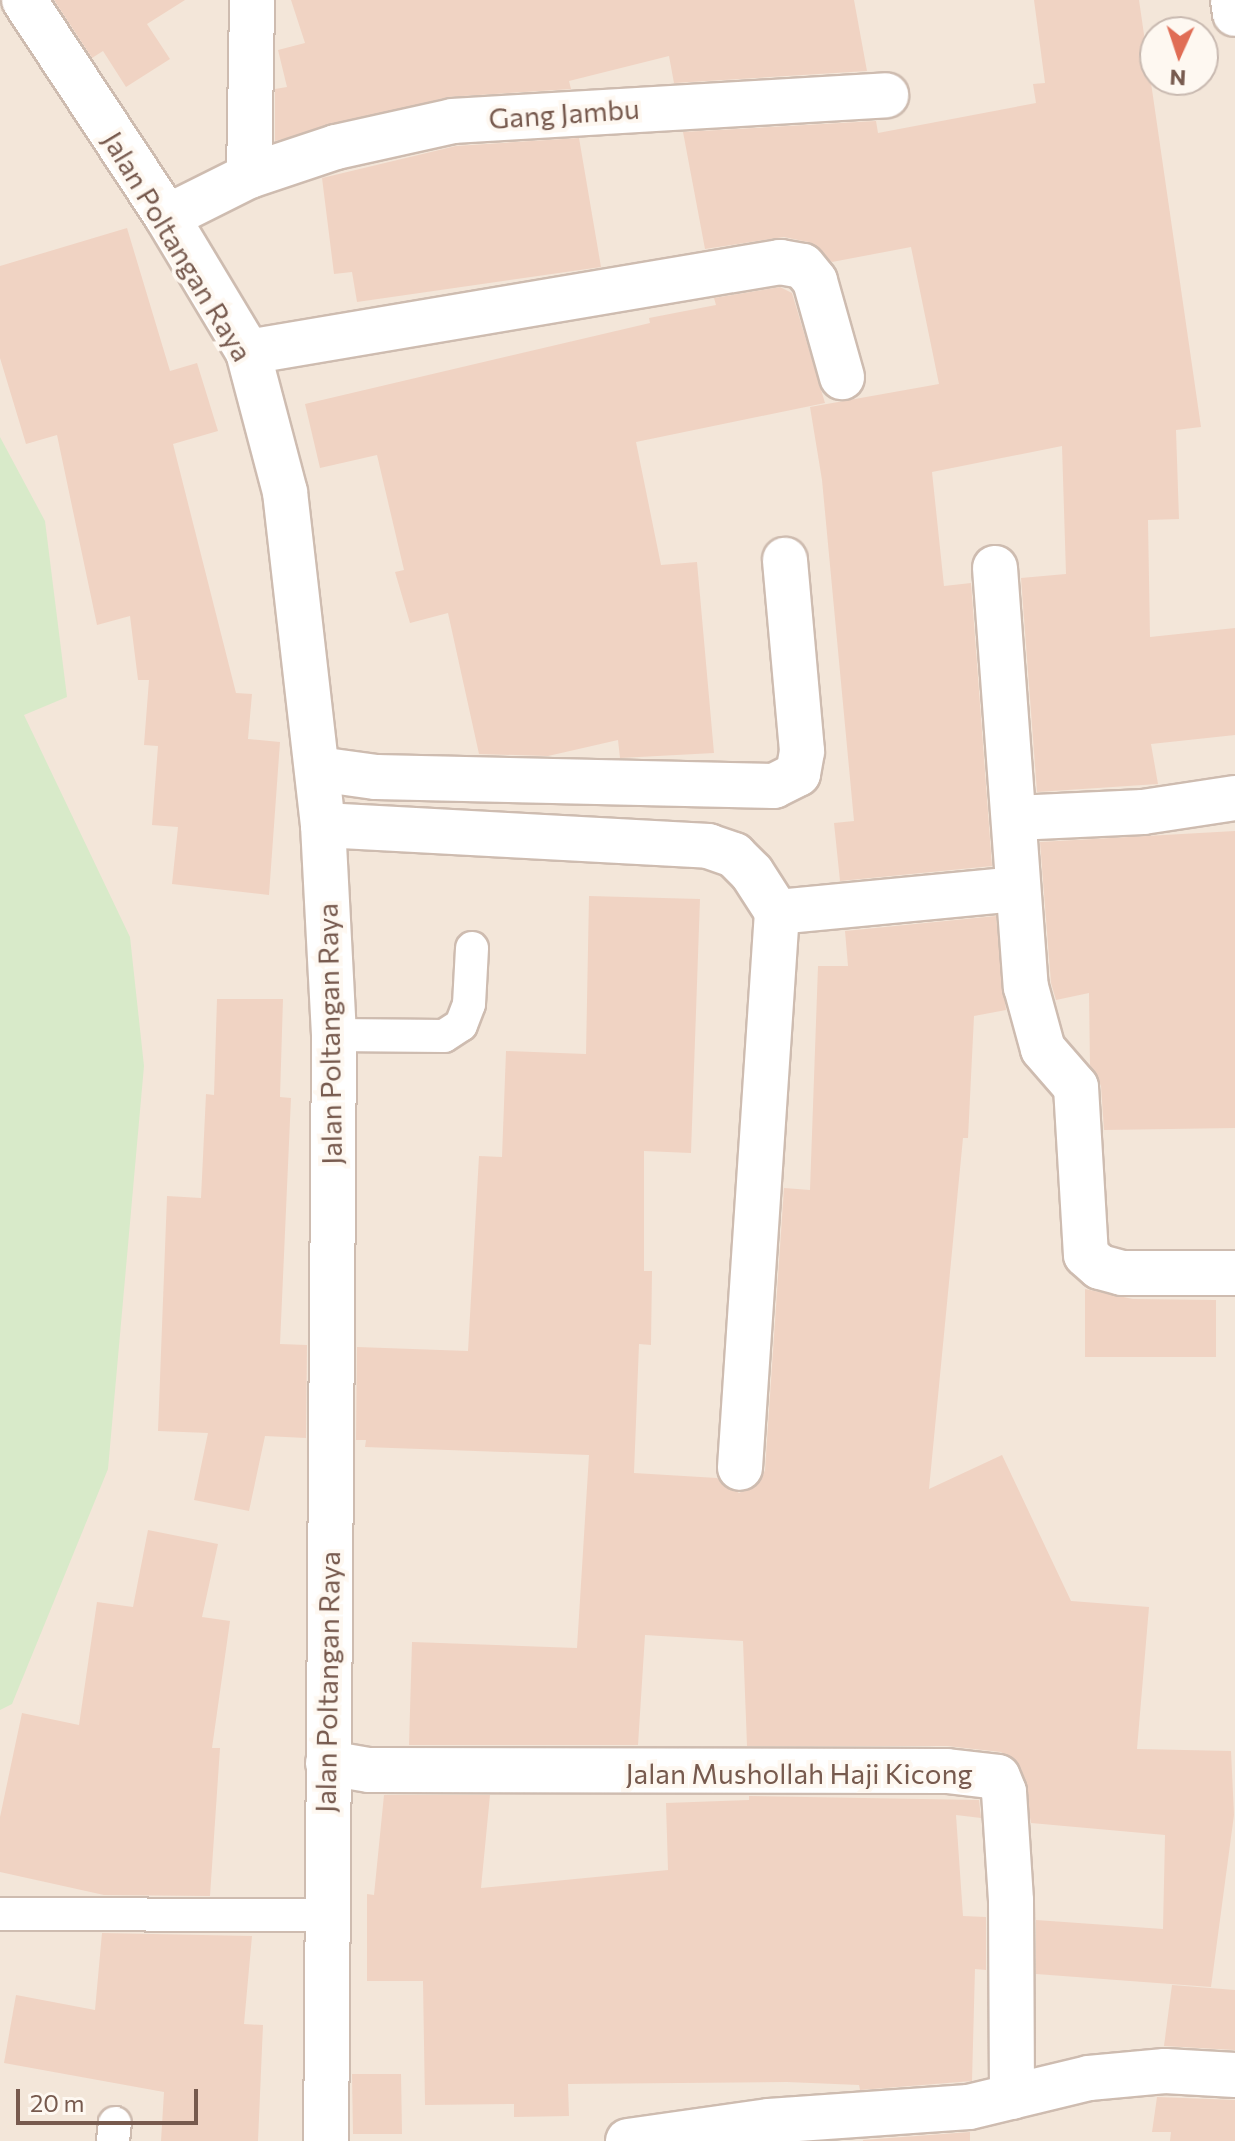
<!DOCTYPE html>
<style>
body{margin:0}
#map{position:relative;width:1235px;height:2141px;overflow:hidden;background:#fcf4ea;font-family:Commissioner,sans-serif}
div>[style]{position:absolute}
.residential>*{inset:0;background:#f3e6d9}
.green>*{inset:0;background:#d8eac9}
.building>*{inset:0;background:#f0d3c3}
.roads{filter:drop-shadow(2px 0 #cebcb0) drop-shadow(-2px 0 #cebcb0) drop-shadow(0 2px #cebcb0) drop-shadow(0 -2px #cebcb0)}
.lane>*{height:32px;margin:-16px;padding:0 16px;transform-origin:16px;border-radius:16px;background:#fff}
.street>*{height:44px;margin:-22px;padding:0 22px;transform-origin:22px;border-radius:22px;background:#fff}
.secondary>*{height:44px;margin:-22px;padding:0 22px;transform-origin:22px;border-radius:22px;background:#fff}
span{translate:-50% -50%;white-space:nowrap;text-align:center;line-height:1.15;-webkit-text-stroke:8px #fef8f1;paint-order:stroke}
.street-label{font-size:28px;color:#775a4e}
.north{position:absolute;left:1139px;top:16px;width:80px;height:80px;box-sizing:border-box;background:#fef8f1;border:2px solid #c8b9b0;border-radius:50%;rotate:183deg;font-size:22px;font-weight:700;line-height:32px;text-align:center;color:#775a4e}
.north::after{content:'';display:block;margin:auto;width:28px;height:36px;background:#e06d55;clip-path:polygon(50% 0,100% 100%,50% 72%,0 100%)}
.scale{position:absolute;left:16px;top:2089px;width:182px;height:36px;box-sizing:border-box;border:4px solid #775a4e;border-top:0;padding-left:10px;font-size:24px;line-height:28px;white-space:nowrap;color:#775a4e;-webkit-text-stroke:6px #fef8f1;paint-order:stroke}
</style>
<div id="map">
<div class="residential">
<i style="clip-path:polygon(evenodd,0 0,1235px 0,1235px 2141px,0 2141px,0 0,1155px 32px,1203px 32px,1203px 80px,1155px 80px,1155px 32px)"></i>
</div>
<div class="green">
<i style="clip-path:polygon(0 437px,45px 521px,67px 697px,24px 715px,130px 937px,144px 1066px,108px 1469px,12px 1704px,0 1710px)"></i>
</div>
<div class="building">
<i style="clip-path:polygon(54px 0,185px 0,147px 24px,170px 59px,126px 87px,103px 51px,92px 58px)"></i>
<i style="clip-path:polygon(291px 0,854px 0,867px 71px,674px 83px,669px 56px,569px 81px,571px 89px,448px 97px,275px 141px,275px 89px,287px 87px,278px 50px,305px 43px)"></i>
<i style="clip-path:polygon(1034px 0,1139px 0,1201px 427px,1176px 430px,1179px 519px,1148px 520px,1150px 637px,1235px 628px,1235px 735px,1151px 744px,1158px 784px,1037px 792px,1021px 578px,1066px 574px,1062px 446px,932px 472px,944px 586px,971px 583px,992px 866px,840px 881px,834px 823px,854px 821px,822px 480px,810px 407px,939px 384px,911px 247px,832px 262px,808px 242px,784px 237px,705px 249px,683px 132px,876px 121px,878px 133px,1036px 103px,1033px 84px,1045px 83px)"></i>
<i style="clip-path:polygon(579px 138px,601px 267px,357px 302px,352px 272px,334px 274px,322px 178px,456px 146px)"></i>
<i style="clip-path:polygon(127px 228px,170px 371px,197px 363px,218px 431px,173px 444px,236px 693px,252px 694px,248px 739px,280px 742px,269px 895px,172px 884px,178px 827px,152px 825px,158px 746px,144px 745px,149px 680px,138px 680px,130px 616px,97px 625px,57px 435px,26px 444px,0 358px,0 266px)"></i>
<i style="clip-path:polygon(780px 287px,792px 293px,825px 403px,636px 442px,661px 565px,697px 562px,714px 753px,620px 758px,618px 740px,548px 756px,479px 754px,448px 613px,410px 623px,395px 572px,404px 570px,377px 455px,320px 468px,305px 404px,650px 323px,649px 318px,716px 305px,714px 298px)"></i>
<i style="clip-path:polygon(1235px 831px,1235px 1128px,1104px 1130px,1101px 1086px,1090px 1065px,1089px 993px,1056px 1000px,1051px 983px,1040px 842px)"></i>
<i style="clip-path:polygon(589px 896px,700px 899px,691px 1153px,644px 1151px,644px 1271px,652px 1271px,651px 1345px,639px 1344px,634px 1473px,717px 1478px,739px 1493px,760px 1482px,765px 1470px,784px 1188px,810px 1190px,818px 966px,848px 966px,845px 931px,996px 916px,1006px 1010px,974px 1016px,968px 1138px,963px 1138px,929px 1489px,1002px 1455px,1071px 1601px,1149px 1607px,1137px 1749px,1231px 1751px,1234px 1815px,1211px 1987px,1036px 1974px,1036px 1920px,1163px 1929px,1165px 1835px,1031px 1823px,1021px 1768px,1001px 1752px,947px 1746px,747px 1746px,743px 1641px,645px 1635px,638px 1745px,409px 1745px,412px 1642px,577px 1648px,589px 1455px,365px 1447px,366px 1440px,356px 1440px,357px 1347px,468px 1351px,479px 1156px,502px 1157px,506px 1051px,586px 1054px)"></i>
<i style="clip-path:polygon(217px 999px,283px 999px,280px 1097px,291px 1098px,280px 1344px,307px 1345px,306px 1438px,265px 1436px,249px 1511px,194px 1500px,208px 1433px,158px 1431px,167px 1196px,201px 1198px,206px 1094px,214px 1095px)"></i>
<i style="clip-path:polygon(1085px 1289px,1133px 1299px,1216px 1300px,1216px 1357px,1085px 1357px)"></i>
<i style="clip-path:polygon(148px 1530px,218px 1544px,202px 1617px,230px 1621px,212px 1748px,220px 1748px,210px 1896px,104px 1895px,0 1872px,0 1817px,22px 1713px,79px 1725px,97px 1602px,133px 1607px)"></i>
<i style="clip-path:polygon(384px 1795px,490px 1795px,481px 1888px,668px 1870px,666px 1803px,749px 1800px,749px 1796px,979px 1800px,981px 1818px,956px 1815px,963px 1916px,986px 1917px,986px 1970px,975px 1969px,972px 2081px,860px 2090px,859px 2085px,787px 2082px,568px 2084px,569px 2116px,514px 2117px,514px 2104px,425px 2105px,423px 1981px,367px 1981px,367px 1894px,374px 1895px)"></i>
<i style="clip-path:polygon(102px 1933px,252px 1936px,244px 2024px,263px 2025px,258px 2141px,161px 2141px,164px 2092px,4px 2063px,16px 1995px,95px 2010px)"></i>
<i style="clip-path:polygon(1172px 1985px,1235px 1990px,1235px 2050px,1164px 2046px)"></i>
<i style="clip-path:polygon(352px 2074px,401px 2074px,402px 2134px,353px 2134px)"></i>
<i style="clip-path:polygon(1157px 2097px,1235px 2100px,1235px 2141px,1170px 2141px,1171px 2132px,1152px 2132px)"></i>
<i style="clip-path:polygon(970px 2132px,970px 2141px,863px 2141px,863px 2140px)"></i>
</div>
<div class="roads">
<div class="lane">
<i style="left:334px;top:1035px;width:110px;rotate:0.5deg"></i>
<i style="left:444px;top:1036px;width:20px;rotate:-33deg"></i>
<i style="left:461px;top:1025px;width:22px;rotate:-69deg"></i>
<i style="left:469px;top:1004px;width:56px;rotate:-86.9deg"></i>
<i style="left:0;top:1914px;width:324px;rotate:0.2deg"></i>
<i style="left:113px;top:2141px;width:18px;rotate:-84deg"></i>
</div>
<div class="street">
<i style="left:1233px;top:0;width:14px;rotate:82deg"></i>
<i style="left:249px;top:176px;width:176px;rotate:-89deg"></i>
<i style="left:167px;top:217px;width:92px;rotate:-26.6deg"></i>
<i style="left:249px;top:176px;width:92px;rotate:-18.4deg"></i>
<i style="left:336px;top:147px;width:120px;rotate:-12.5deg"></i>
<i style="left:453px;top:121px;width:434px;rotate:-3.4deg"></i>
<i style="left:248px;top:352px;width:540px;rotate:-9.6deg"></i>
<i style="left:780px;top:262px;width:23px;rotate:10deg"></i>
<i style="left:803px;top:266px;width:19px;rotate:51deg"></i>
<i style="left:815px;top:281px;width:100px;rotate:74.3deg"></i>
<i style="left:995px;top:568px;width:420px;rotate:85.8deg"></i>
<i style="left:1026px;top:987px;width:64px;rotate:74.7deg"></i>
<i style="left:1043px;top:1049px;width:50px;rotate:49deg"></i>
<i style="left:1076px;top:1087px;width:168px;rotate:86.6deg"></i>
<i style="left:1086px;top:1255px;width:18px;rotate:41deg"></i>
<i style="left:1100px;top:1267px;width:23px;rotate:15deg"></i>
<i style="left:1122px;top:1273px;width:113px"></i>
<i style="left:318px;top:769px;width:59px;rotate:7.9deg"></i>
<i style="left:376px;top:777px;width:398px;rotate:1.3deg"></i>
<i style="left:774px;top:786px;width:27px;rotate:-27deg"></i>
<i style="left:798px;top:774px;width:23px;rotate:-80deg"></i>
<i style="left:802px;top:751px;width:192px;rotate:-95.1deg"></i>
<i style="left:1015px;top:818px;width:128px;rotate:-2.7deg"></i>
<i style="left:1143px;top:812px;width:93px;rotate:-8.7deg"></i>
<i style="left:323px;top:825px;width:386px;rotate:3.1deg"></i>
<i style="left:708px;top:846px;width:28px;rotate:19deg"></i>
<i style="left:734px;top:855px;width:25px;rotate:45deg"></i>
<i style="left:752px;top:873px;width:46px;rotate:57.3deg"></i>
<i style="left:777px;top:912px;width:557px;rotate:93.81deg"></i>
<i style="left:777px;top:912px;width:241px;rotate:-5.5deg"></i>
<i style="left:328px;top:1763px;width:42px;rotate:9.7deg"></i>
<i style="left:369px;top:1770px;width:578px;rotate:0.1deg"></i>
<i style="left:947px;top:1771px;width:51px;rotate:6.7deg"></i>
<i style="left:998px;top:1777px;width:16px;rotate:68deg"></i>
<i style="left:1004px;top:1792px;width:109px;rotate:86.3deg"></i>
<i style="left:1011px;top:1901px;width:196px;rotate:89.7deg"></i>
<i style="left:628px;top:2141px;width:142px;rotate:-8.1deg"></i>
<i style="left:769px;top:2121px;width:200px;rotate:-4deg"></i>
<i style="left:969px;top:2107px;width:123px;rotate:-13.6deg"></i>
<i style="left:1089px;top:2078px;width:76px;rotate:-5.3deg"></i>
<i style="left:1165px;top:2071px;width:70px;rotate:3.3deg"></i>
</div>
<div class="secondary">
<i style="left:24px;top:0;width:260px;rotate:56.6deg"></i>
<i style="left:167px;top:217px;width:157px;rotate:59deg"></i>
<i style="left:248px;top:352px;width:145px;rotate:75.2deg"></i>
<i style="left:285px;top:492px;width:335px;rotate:83.5deg"></i>
<i style="left:323px;top:825px;width:210px;rotate:87deg"></i>
<i style="left:334px;top:1035px;width:1106px;rotate:90.41deg"></i>
</div>
</div>
<div class="street-label">
<span style="left:564px;top:113px;rotate:-4deg">Gang Jambu</span>
<span style="left:178px;top:246px;rotate:59deg">Jalan Poltangan Raya</span>
<span style="left:329px;top:1034px;rotate:-91deg">Jalan Poltangan Raya</span>
<span style="left:327px;top:1682px;rotate:-89deg">Jalan Poltangan Raya</span>
<span style="left:799px;top:1773px">Jalan Mushollah Haji Kicong</span>
</div>
<div class="north">N</div>
<div class="scale">20 m</div>
</div>
